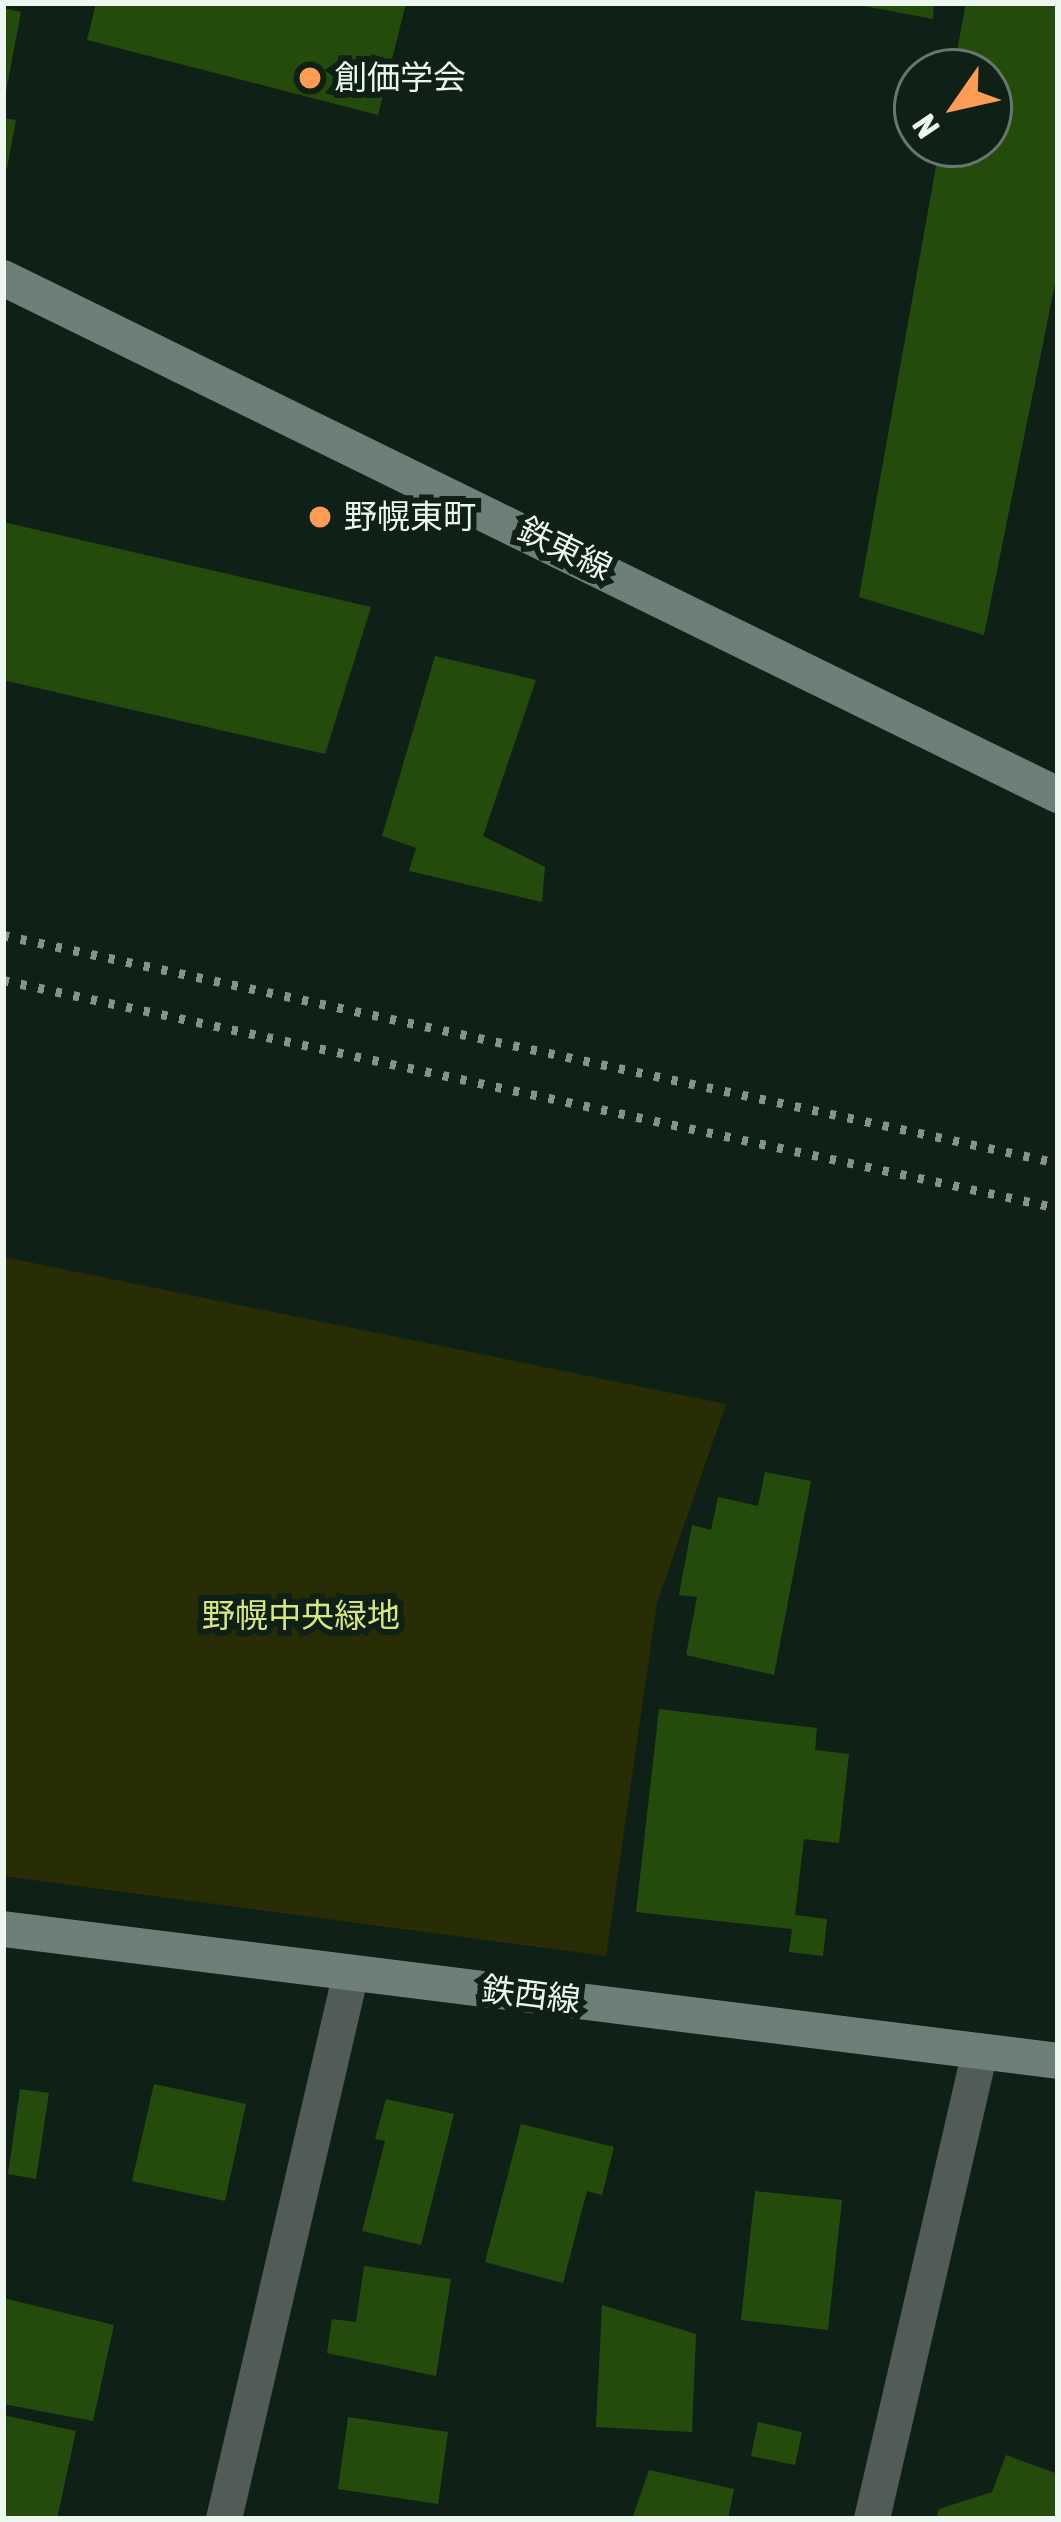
<!DOCTYPE html>
<meta charset="utf-8">
<style>
body{margin:0}
#map{position:relative;width:1061px;height:2522px;overflow:hidden;background:#0f2116;font-family:"Asap Condensed","Noto Sans JP",sans-serif}
div>[style]{position:absolute}
.green>*{inset:0;background:#292d05}
.building>*{inset:0;background:#254b0c}
.street>*{height:36px;margin:-18px;padding:0 18px;transform-origin:18px;border-radius:18px;background:#515b58}
.secondary>*{height:36px;margin:-18px;padding:0 18px;transform-origin:18px;border-radius:18px;background:#6e7f7a}
.rail>*{height:9px;margin-top:-4.5px;transform-origin:0;background:repeating-linear-gradient(90deg,#85938a 0 6px,transparent 0 18px)}
.dots>*{width:33px;height:33px;translate:-50% -50%;box-sizing:border-box;border:6px solid #0f2116;border-radius:50%}
span{translate:-50% -50%;white-space:nowrap;text-align:center;line-height:1.15;-webkit-text-stroke:12px #0f2116;paint-order:stroke}
.poi-label{font-size:33px;color:#ecf7ef}
.left{translate:0 -50%;text-align:left}
.street-label{font-size:33px;color:#ecf7ef}
.park-label{font-size:33px;color:#d7e67f}
.frame{position:absolute;inset:0;border:6px solid #ecf7ef;pointer-events:none}
.north{position:absolute;left:893px;top:48px;width:120px;height:120px;box-sizing:border-box;background:#0f2116;border:3px solid #67776d;border-radius:50%;rotate:236deg;font-size:33px;font-weight:700;line-height:48px;text-align:center;color:#ecf7ef}
.north::after{content:'';display:block;margin:auto;width:42px;height:54px;background:#fd9d55;clip-path:polygon(50% 0,100% 100%,50% 72%,0 100%)}
</style>
<div id="map">
<div class="green">
<i style="clip-path:polygon(3px 1257px,726px 1404px,657px 1603px,606px 1956px,3px 1876px)"></i>
</div>
<div class="building">
<i style="clip-path:polygon(96px 3px,406px 3px,378px 115px,87px 40px)"></i>
<i style="clip-path:polygon(934px 3px,933px 19px,859px 5px,859px 3px)"></i>
<i style="clip-path:polygon(966px 3px,1058px 3px,1058px 269px,984px 635px,859px 597px,940px 144px,989px 144px,989px 72px,953px 72px)"></i>
<i style="clip-path:polygon(3px 8px,21px 12px,5px 97px,3px 97px)"></i>
<i style="clip-path:polygon(3px 118px,16px 120px,7px 168px,3px 167px)"></i>
<i style="clip-path:polygon(3px 522px,371px 607px,325px 754px,3px 680px)"></i>
<i style="clip-path:polygon(435px 656px,536px 680px,483px 836px,545px 867px,542px 902px,409px 871px,416px 848px,382px 836px)"></i>
<i style="clip-path:polygon(765px 1472px,811px 1481px,774px 1675px,686px 1655px,697px 1597px,679px 1595px,692px 1525px,711px 1530px,718px 1497px,758px 1506px)"></i>
<i style="clip-path:polygon(659px 1709px,817px 1728px,815px 1750px,849px 1754px,839px 1843px,804px 1839px,795px 1915px,827px 1919px,823px 1956px,789px 1952px,792px 1929px,636px 1912px)"></i>
<i style="clip-path:polygon(154px 2084px,246px 2104px,225px 2201px,132px 2181px)"></i>
<i style="clip-path:polygon(20px 2089px,49px 2093px,36px 2179px,8px 2174px)"></i>
<i style="clip-path:polygon(386px 2099px,454px 2114px,421px 2245px,362px 2231px,385px 2141px,375px 2139px)"></i>
<i style="clip-path:polygon(521px 2124px,614px 2147px,602px 2195px,587px 2191px,563px 2283px,485px 2262px)"></i>
<i style="clip-path:polygon(755px 2191px,842px 2200px,828px 2330px,741px 2320px)"></i>
<i style="clip-path:polygon(364px 2266px,451px 2279px,436px 2376px,327px 2353px,332px 2319px,356px 2322px)"></i>
<i style="clip-path:polygon(3px 2298px,114px 2325px,93px 2421px,3px 2404px)"></i>
<i style="clip-path:polygon(602px 2305px,696px 2334px,692px 2432px,596px 2427px)"></i>
<i style="clip-path:polygon(3px 2415px,76px 2431px,57px 2519px,3px 2516px)"></i>
<i style="clip-path:polygon(348px 2417px,448px 2432px,438px 2504px,338px 2489px)"></i>
<i style="clip-path:polygon(758px 2422px,802px 2432px,795px 2465px,751px 2456px)"></i>
<i style="clip-path:polygon(1006px 2455px,1058px 2474px,1058px 2519px,936px 2519px,939px 2509px,992px 2492px)"></i>
<i style="clip-path:polygon(649px 2470px,734px 2489px,728px 2519px,632px 2519px)"></i>
</div>
<div class="street">
<i style="left:224px;top:2519px;width:561px;rotate:-76.91deg"></i>
<i style="left:872px;top:2519px;width:480px;rotate:-77deg"></i>
</div>
<div class="secondary">
<i style="left:3px;top:278px;width:1175px;rotate:26.11deg"></i>
<i style="left:3px;top:1929px;width:1063px;rotate:7.13deg"></i>
</div>
<div class="rail">
<i style="left:3px;top:935px;width:1079px;rotate:12.19deg"></i>
<i style="left:3px;top:980px;width:1079px;rotate:12.19deg"></i>
</div>
<div class="dots">
<i style="left:310px;top:78px;background:#fd9d55"></i>
<i style="left:320px;top:517px;background:#fd9d55"></i>
</div>
<div class="poi-label">
<span class="left" style="left:334px;top:78px">創価学会</span>
<span class="left" style="left:344px;top:517px">野幌東町</span>
</div>
<div class="street-label">
<span style="left:565px;top:549px;rotate:26deg">鉄東線</span>
<span style="left:531px;top:1995px;rotate:7deg">鉄西線</span>
</div>
<div class="park-label">
<span style="left:301px;top:1616px">野幌中央緑地</span>
</div>
<div class="frame"></div>
<div class="north">N</div>
</div>
